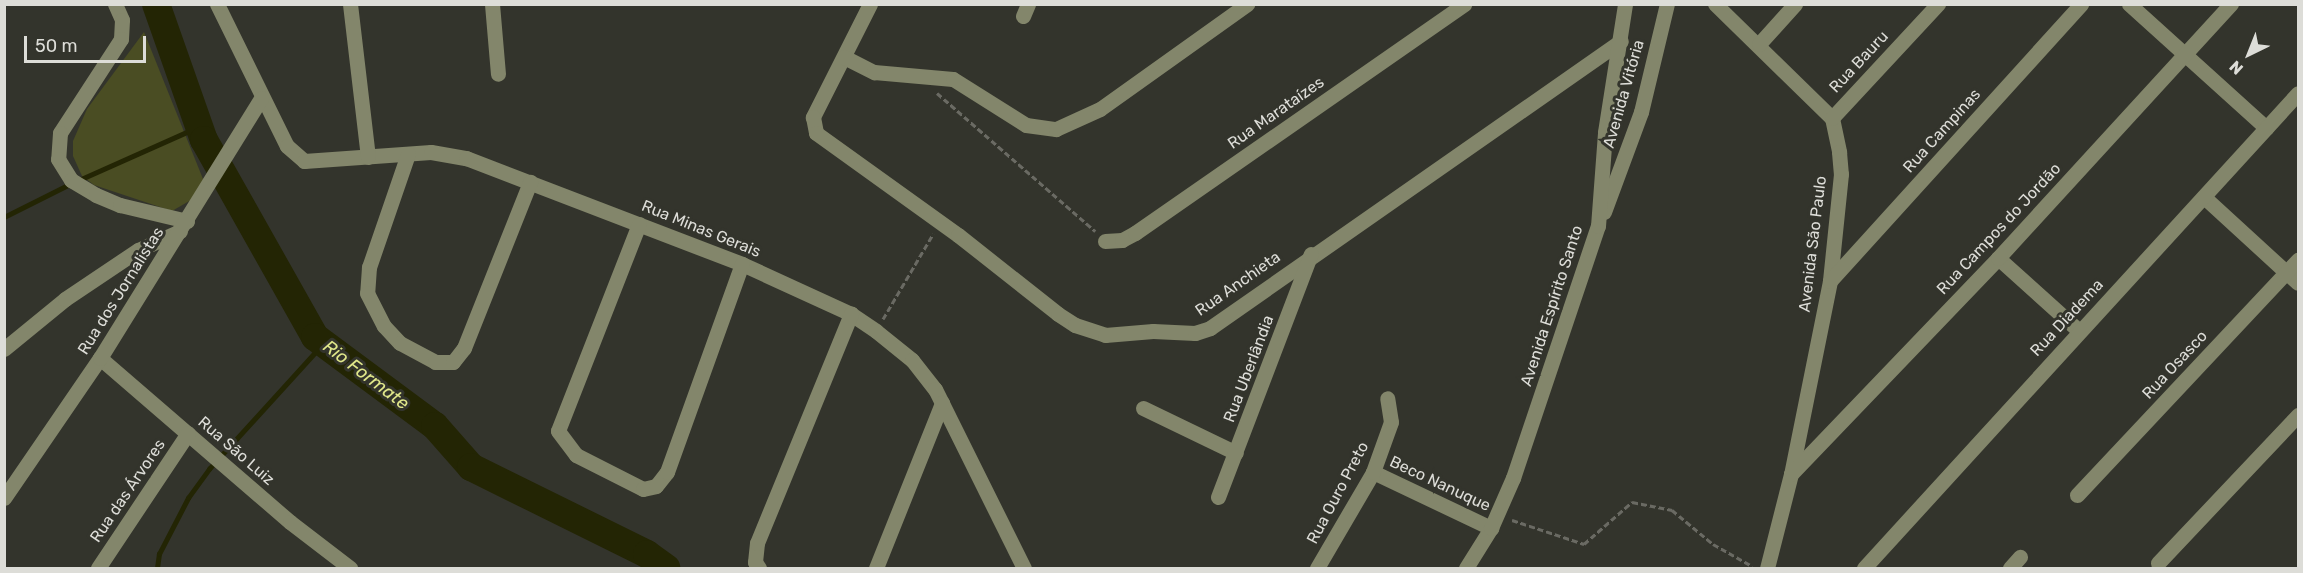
<!DOCTYPE html>
<meta charset="utf-8">
<style>
body{margin:0}
#map{position:relative;width:2303px;height:573px;overflow:hidden;background:#33342c;font-family:Rubik,sans-serif}
div>[style]{position:absolute}
.green>*{inset:0;background:#4a4d23}
.stream>*{height:4.5px;margin:-2.25px;padding:0 2.25px;transform-origin:2.25px;border-radius:2.25px;background:#232504}
.river>*{height:28px;margin:-14px;padding:0 14px;transform-origin:14px;border-radius:14px;background:#232504}
.path>*{height:3px;margin-top:-1.5px;transform-origin:0;background:repeating-linear-gradient(90deg,#6a6a63 0 6px,transparent 0 9px)}
.minor>*{height:15px;margin:-7.5px;padding:0 7.5px;transform-origin:7.5px;border-radius:7.5px;background:#83866b}
span{translate:-50% -50%;white-space:nowrap;text-align:center;line-height:1.15;-webkit-text-stroke:6px #33342c;paint-order:stroke}
.street-label{font-size:16px;color:#ddddd8}
.water-label{font-size:18px;color:#e0e78a;font-style:italic}
.frame{position:absolute;inset:0;border:6px solid #ddddd8;pointer-events:none}
.north{position:absolute;left:2219px;top:24px;width:60px;height:60px;-webkit-text-stroke:4px #33342c;paint-order:stroke;rotate:223deg;font-size:16px;font-weight:700;line-height:24px;text-align:center;color:#ddddd8}
.north::after{content:'';display:block;margin:auto;width:21px;height:27px;background:#ddddd8;clip-path:polygon(50% 0,100% 100%,50% 72%,0 100%)}
.scale{position:absolute;left:24px;top:36px;width:122px;height:27px;box-sizing:border-box;border:3px solid #ddddd8;border-top:0;padding-left:8px;font-size:18px;line-height:21px;white-space:nowrap;color:#ddddd8;-webkit-text-stroke:4px #33342c;paint-order:stroke}
</style>
<div id="map">
<div class="green">
<i style="clip-path:polygon(144px 32px,205px 184px,198px 196px,172px 211px,94px 185px,82px 176px,73px 156px,73px 141px,87px 109px)"></i>
</div>
<div class="stream">
<i style="left:79px;top:180px;width:130px;rotate:-24deg"></i>
<i style="left:4px;top:217px;width:76px;rotate:-26.6deg"></i>
<i style="left:157px;top:568px;width:14px;rotate:-82deg"></i>
<i style="left:159px;top:554px;width:63px;rotate:-62.6deg"></i>
<i style="left:188px;top:498px;width:36px;rotate:-54deg"></i>
<i style="left:209px;top:469px;width:168px;rotate:-47.7deg"></i>
</div>
<div class="river">
<i style="left:156px;top:4px;width:144px;rotate:70.6deg"></i>
<i style="left:204px;top:140px;width:226px;rotate:60.6deg"></i>
<i style="left:315px;top:337px;width:149px;rotate:36.6deg"></i>
<i style="left:435px;top:426px;width:55px;rotate:48.7deg"></i>
<i style="left:471px;top:467px;width:196px;rotate:26.3deg"></i>
<i style="left:647px;top:554px;width:24px;rotate:36deg"></i>
</div>
<div class="path">
<i style="left:937px;top:93px;width:210px;rotate:41.1deg"></i>
<i style="left:883px;top:319px;width:99px;rotate:-59.5deg"></i>
<i style="left:1512px;top:520px;width:76px;rotate:18.4deg"></i>
<i style="left:1584px;top:544px;width:64px;rotate:-41.2deg"></i>
<i style="left:1632px;top:502px;width:41px;rotate:11.3deg"></i>
<i style="left:1672px;top:510px;width:53px;rotate:39.7deg"></i>
<i style="left:1713px;top:544px;width:45px;rotate:29.4deg"></i>
</div>
<div class="minor">
<i style="left:115px;top:4px;width:17px;rotate:66deg"></i>
<i style="left:122px;top:20px;width:19px;rotate:93deg"></i>
<i style="left:121px;top:39px;width:112px;rotate:123deg"></i>
<i style="left:60px;top:133px;width:26px;rotate:94deg"></i>
<i style="left:58px;top:159px;width:25px;rotate:58deg"></i>
<i style="left:71px;top:180px;width:29px;rotate:31deg"></i>
<i style="left:96px;top:195px;width:26px;rotate:23deg"></i>
<i style="left:120px;top:205px;width:69px;rotate:13.4deg"></i>
<i style="left:217px;top:4px;width:158px;rotate:63.8deg"></i>
<i style="left:287px;top:146px;width:23px;rotate:41deg"></i>
<i style="left:304px;top:161px;width:127px;rotate:-4.1deg"></i>
<i style="left:431px;top:152px;width:36px;rotate:10deg"></i>
<i style="left:466px;top:158px;width:296px;rotate:21deg"></i>
<i style="left:742px;top:264px;width:120px;rotate:24.6deg"></i>
<i style="left:851px;top:314px;width:30px;rotate:34deg"></i>
<i style="left:876px;top:331px;width:46px;rotate:38.9deg"></i>
<i style="left:912px;top:360px;width:37px;rotate:52deg"></i>
<i style="left:935px;top:389px;width:200px;rotate:63.6deg"></i>
<i style="left:350px;top:4px;width:154px;rotate:83.3deg"></i>
<i style="left:492px;top:4px;width:70px;rotate:85.1deg"></i>
<i style="left:870px;top:4px;width:127px;rotate:116.8deg"></i>
<i style="left:813px;top:117px;width:16px;rotate:79deg"></i>
<i style="left:816px;top:133px;width:175px;rotate:35.7deg"></i>
<i style="left:958px;top:235px;width:127px;rotate:38.3deg"></i>
<i style="left:1058px;top:314px;width:20px;rotate:33deg"></i>
<i style="left:1075px;top:325px;width:32px;rotate:18deg"></i>
<i style="left:1105px;top:335px;width:48px;rotate:-4.8deg"></i>
<i style="left:1153px;top:331px;width:42px;rotate:2.7deg"></i>
<i style="left:1195px;top:333px;width:16px;rotate:-18deg"></i>
<i style="left:1210px;top:328px;width:501px;rotate:-34.93deg"></i>
<i style="left:1715px;top:4px;width:163px;rotate:44.3deg"></i>
<i style="left:1832px;top:118px;width:35px;rotate:78deg"></i>
<i style="left:1839px;top:152px;width:22px;rotate:85deg"></i>
<i style="left:1841px;top:174px;width:108px;rotate:95.9deg"></i>
<i style="left:1830px;top:281px;width:197px;rotate:101.4deg"></i>
<i style="left:1791px;top:474px;width:97px;rotate:104.3deg"></i>
<i style="left:2129px;top:4px;width:185px;rotate:42.1deg"></i>
<i style="left:1023px;top:16px;width:13px;rotate:-67deg"></i>
<i style="left:1759px;top:44px;width:54px;rotate:-48deg"></i>
<i style="left:844px;top:57px;width:34px;rotate:27deg"></i>
<i style="left:874px;top:72px;width:79px;rotate:5.1deg"></i>
<i style="left:953px;top:79px;width:86px;rotate:32.2deg"></i>
<i style="left:1026px;top:125px;width:30px;rotate:8deg"></i>
<i style="left:1056px;top:129px;width:48px;rotate:-24.4deg"></i>
<i style="left:1100px;top:109px;width:181px;rotate:-35.5deg"></i>
<i style="left:1832px;top:118px;width:156px;rotate:-47.1deg"></i>
<i style="left:408px;top:154px;width:120px;rotate:109deg"></i>
<i style="left:369px;top:267px;width:26px;rotate:94deg"></i>
<i style="left:367px;top:293px;width:37px;rotate:63deg"></i>
<i style="left:384px;top:326px;width:23px;rotate:47deg"></i>
<i style="left:400px;top:343px;width:40px;rotate:28deg"></i>
<i style="left:435px;top:362px;width:18px"></i>
<i style="left:453px;top:362px;width:18px;rotate:-52deg"></i>
<i style="left:464px;top:348px;width:179px;rotate:-68.3deg"></i>
<i style="left:2204px;top:197px;width:127px;rotate:42.5deg"></i>
<i style="left:1604px;top:212px;width:107px;rotate:-69.7deg"></i>
<i style="left:1641px;top:112px;width:111px;rotate:-76.5deg"></i>
<i style="left:639px;top:224px;width:222px;rotate:111.4deg"></i>
<i style="left:558px;top:431px;width:30px;rotate:53deg"></i>
<i style="left:576px;top:455px;width:75px;rotate:26.9deg"></i>
<i style="left:643px;top:489px;width:13px;rotate:-13deg"></i>
<i style="left:656px;top:486px;width:18px;rotate:-52deg"></i>
<i style="left:667px;top:472px;width:221px;rotate:-70.2deg"></i>
<i style="left:1105px;top:241px;width:17px;rotate:-3deg"></i>
<i style="left:1122px;top:240px;width:15px;rotate:-28deg"></i>
<i style="left:1135px;top:233px;width:401px;rotate:-34.8deg"></i>
<i style="left:1998px;top:258px;width:109px;rotate:42deg"></i>
<i style="left:1830px;top:281px;width:374px;rotate:-47.8deg"></i>
<i style="left:4px;top:349px;width:79px;rotate:-39.3deg"></i>
<i style="left:65px;top:299px;width:88px;rotate:-33.9deg"></i>
<i style="left:138px;top:250px;width:46px;rotate:-24.3deg"></i>
<i style="left:100px;top:358px;width:251px;rotate:40.8deg"></i>
<i style="left:290px;top:522px;width:76px;rotate:37.5deg"></i>
<i style="left:1143px;top:408px;width:103px;rotate:25.8deg"></i>
<i style="left:1373px;top:472px;width:131px;rotate:25.4deg"></i>
<i style="left:1791px;top:474px;width:299px;rotate:-46.2deg"></i>
<i style="left:1998px;top:258px;width:345px;rotate:-47.5deg"></i>
<i style="left:2077px;top:495px;width:323px;rotate:-46.8deg"></i>
<i style="left:1218px;top:497px;width:260px;rotate:-69.1deg"></i>
<i style="left:4px;top:498px;width:170px;rotate:-55.6deg"></i>
<i style="left:100px;top:358px;width:306px;rotate:-58.2deg"></i>
<i style="left:2158px;top:563px;width:204px;rotate:-46.6deg"></i>
<i style="left:98px;top:568px;width:162px;rotate:-56.3deg"></i>
<i style="left:759px;top:568px;width:7px;rotate:-124deg"></i>
<i style="left:755px;top:562px;width:19px;rotate:-84deg"></i>
<i style="left:757px;top:543px;width:248px;rotate:-67.7deg"></i>
<i style="left:876px;top:568px;width:178px;rotate:-68.2deg"></i>
<i style="left:1317px;top:568px;width:111px;rotate:-59.7deg"></i>
<i style="left:1373px;top:472px;width:53px;rotate:-70.2deg"></i>
<i style="left:1391px;top:422px;width:24px;rotate:-99deg"></i>
<i style="left:1466px;top:568px;width:47px;rotate:-58deg"></i>
<i style="left:1491px;top:528px;width:55px;rotate:-66.3deg"></i>
<i style="left:1513px;top:478px;width:266px;rotate:-71.4deg"></i>
<i style="left:1598px;top:226px;width:94px;rotate:-85.7deg"></i>
<i style="left:1605px;top:132px;width:130px;rotate:-81.1deg"></i>
<i style="left:1864px;top:568px;width:643px;rotate:-47.58deg"></i>
<i style="left:2010px;top:568px;width:15px;rotate:-48deg"></i>
</div>
<div class="street-label">
<span style="left:1859px;top:62px;rotate:-47deg">Rua Bauru</span>
<span style="left:1624px;top:94px;rotate:-74deg">Avenida Vitória</span>
<span style="left:1276px;top:113px;rotate:-35deg">Rua Marataízes</span>
<span style="left:1942px;top:131px;rotate:-48deg">Rua Campinas</span>
<span style="left:701px;top:229px;rotate:22deg">Rua Minas Gerais</span>
<span style="left:1999px;top:229px;rotate:-47deg">Rua Campos do Jordão</span>
<span style="left:1813px;top:244px;rotate:-83deg">Avenida São Paulo</span>
<span style="left:1238px;top:284px;rotate:-35deg">Rua Anchieta</span>
<span style="left:121px;top:291px;rotate:-58deg">Rua dos Jornalistas</span>
<span style="left:1552px;top:306px;rotate:-72deg">Avenida Espírito Santo</span>
<span style="left:2067px;top:318px;rotate:-47deg">Rua Diadema</span>
<span style="left:2175px;top:365px;rotate:-47deg">Rua Osasco</span>
<span style="left:1249px;top:369px;rotate:-69deg">Rua Uberlândia</span>
<span style="left:236px;top:451px;rotate:41deg">Rua São Luiz</span>
<span style="left:1440px;top:484px;rotate:25deg">Beco Nanuque</span>
<span style="left:128px;top:491px;rotate:-56deg">Rua das Árvores</span>
<span style="left:1338px;top:493px;rotate:-62deg">Rua Ouro Preto</span>
</div>
<div class="water-label">
<span style="left:366px;top:375px;rotate:37deg">Rio Formate</span>
</div>
<div class="frame"></div>
<div class="north">N</div>
<div class="scale">50 m</div>
</div>
